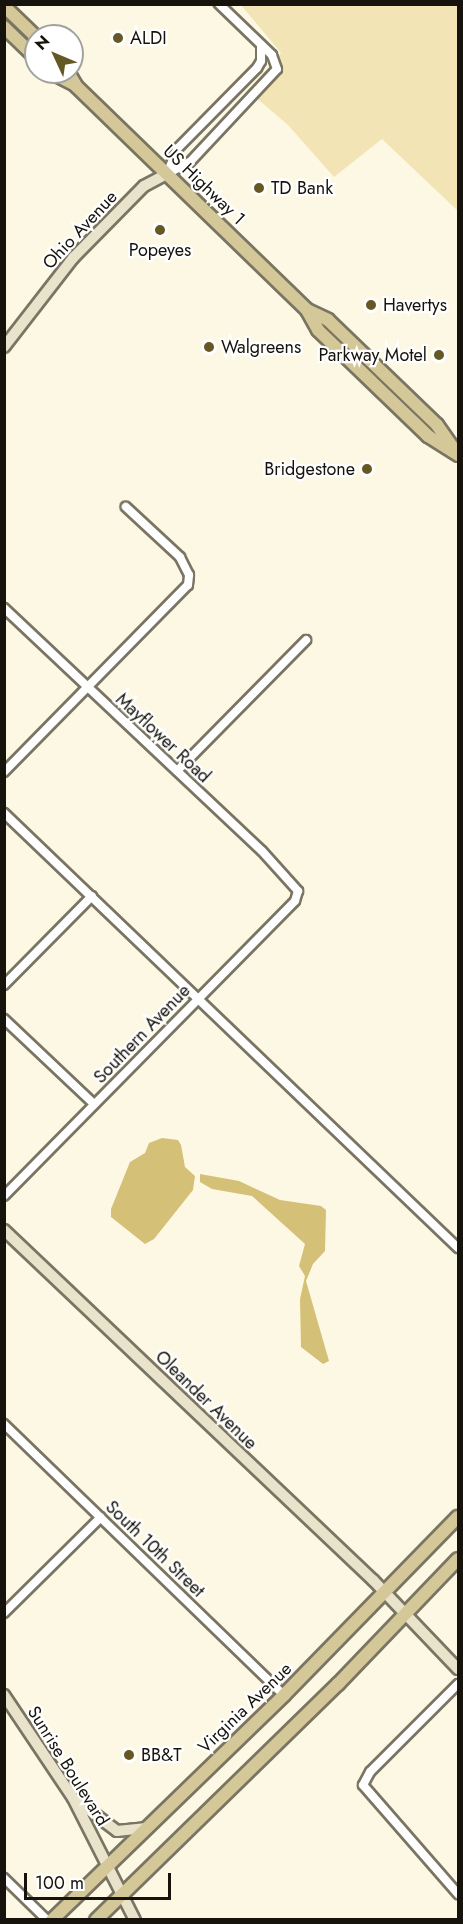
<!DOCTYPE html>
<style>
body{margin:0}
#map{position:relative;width:463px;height:1924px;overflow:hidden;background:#fdf8e4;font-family:Jost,sans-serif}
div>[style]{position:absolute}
.green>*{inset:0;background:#f2e4b4}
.water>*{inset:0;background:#d4c076}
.roads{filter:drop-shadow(2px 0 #7a7563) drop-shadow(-2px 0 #7a7563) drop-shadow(0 2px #7a7563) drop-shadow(0 -2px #7a7563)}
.street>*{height:8px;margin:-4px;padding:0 4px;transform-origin:4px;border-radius:4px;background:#fff}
.secondary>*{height:10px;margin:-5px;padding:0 5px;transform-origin:5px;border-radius:5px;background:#eae3cc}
.primary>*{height:12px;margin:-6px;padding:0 6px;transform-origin:6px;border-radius:6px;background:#d5c898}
.dots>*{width:16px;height:16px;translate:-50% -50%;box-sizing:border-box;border:3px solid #fff;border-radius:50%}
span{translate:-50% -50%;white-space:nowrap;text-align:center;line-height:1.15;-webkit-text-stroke:4.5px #fff;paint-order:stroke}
.poi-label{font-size:18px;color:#15130c}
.left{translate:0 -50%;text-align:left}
.right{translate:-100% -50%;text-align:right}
.street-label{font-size:18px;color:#15130c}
.frame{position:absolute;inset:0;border:6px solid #15130c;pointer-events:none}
.north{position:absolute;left:24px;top:24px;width:60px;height:60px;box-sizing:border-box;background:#fff;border:2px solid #a1a19e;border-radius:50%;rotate:314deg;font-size:16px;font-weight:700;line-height:24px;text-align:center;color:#15130c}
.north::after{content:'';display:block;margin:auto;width:21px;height:27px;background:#665825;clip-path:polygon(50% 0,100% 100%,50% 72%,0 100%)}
.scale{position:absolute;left:24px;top:1873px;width:147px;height:27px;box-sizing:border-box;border:3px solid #15130c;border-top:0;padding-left:8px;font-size:18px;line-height:21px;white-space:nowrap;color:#15130c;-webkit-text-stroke:4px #fff;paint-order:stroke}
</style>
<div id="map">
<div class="green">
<i style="clip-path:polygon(241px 5px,458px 5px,458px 211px,382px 139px,334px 177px,288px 125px,248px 91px,281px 53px)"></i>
</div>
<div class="water">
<i style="clip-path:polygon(162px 1138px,178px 1140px,181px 1145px,185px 1167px,195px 1176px,193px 1190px,154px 1239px,145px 1244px,111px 1217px,111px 1209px,130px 1162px,145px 1153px,149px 1143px)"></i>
<i style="clip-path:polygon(200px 1174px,239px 1181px,280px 1200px,321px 1206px,326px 1210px,325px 1251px,313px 1264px,306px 1281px,329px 1361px,323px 1364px,301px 1347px,300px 1299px,305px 1276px,299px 1266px,305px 1244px,252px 1196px,212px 1189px,200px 1182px)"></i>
</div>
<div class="roads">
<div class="street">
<i style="left:167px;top:174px;width:26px;rotate:-28deg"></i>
<i style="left:190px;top:162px;width:127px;rotate:-46.9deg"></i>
<i style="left:277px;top:69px;width:15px;rotate:-110deg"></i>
<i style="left:272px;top:55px;width:74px;rotate:-136.1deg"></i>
<i style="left:167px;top:174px;width:27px;rotate:-68deg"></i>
<i style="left:177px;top:149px;width:114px;rotate:-45.4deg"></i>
<i style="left:257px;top:68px;width:8px;rotate:-60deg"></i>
<i style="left:261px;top:61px;width:16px;rotate:-90deg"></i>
<i style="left:4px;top:608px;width:354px;rotate:43.3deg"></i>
<i style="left:262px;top:851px;width:54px;rotate:48deg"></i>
<i style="left:298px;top:891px;width:10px;rotate:107deg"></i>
<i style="left:295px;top:901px;width:414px;rotate:134.6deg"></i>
<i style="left:177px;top:771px;width:184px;rotate:-45.4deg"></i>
<i style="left:4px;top:772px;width:262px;rotate:-45.5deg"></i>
<i style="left:188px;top:585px;width:10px;rotate:-84deg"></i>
<i style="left:189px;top:575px;width:20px;rotate:-117deg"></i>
<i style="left:180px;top:557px;width:74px;rotate:-137.2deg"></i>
<i style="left:4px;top:813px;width:629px;rotate:43.78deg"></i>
<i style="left:4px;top:985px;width:125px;rotate:-45.3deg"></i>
<i style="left:4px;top:1019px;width:124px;rotate:43.4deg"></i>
<i style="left:4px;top:1424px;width:390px;rotate:44.1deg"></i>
<i style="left:4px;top:1613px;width:136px;rotate:-44.7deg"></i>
<i style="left:458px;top:1684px;width:124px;rotate:135deg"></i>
<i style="left:370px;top:1772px;width:15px;rotate:118deg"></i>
<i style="left:363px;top:1785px;width:145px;rotate:48.9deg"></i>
<i style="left:4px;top:1878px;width:60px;rotate:44.3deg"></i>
</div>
<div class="secondary">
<i style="left:4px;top:347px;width:113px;rotate:-52.2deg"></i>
<i style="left:73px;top:258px;width:101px;rotate:-45.4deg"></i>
<i style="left:144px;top:186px;width:26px;rotate:-28deg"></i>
<i style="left:4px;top:1230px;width:509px;rotate:43.49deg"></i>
<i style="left:373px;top:1580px;width:123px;rotate:46.3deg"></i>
<i style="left:4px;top:1695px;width:124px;rotate:56.2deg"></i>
<i style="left:73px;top:1798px;width:137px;rotate:63.1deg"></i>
<i style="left:77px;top:1801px;width:50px;rotate:36.9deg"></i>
<i style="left:117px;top:1831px;width:30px;rotate:-6deg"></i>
</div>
<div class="primary">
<i style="left:4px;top:6px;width:45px;rotate:44.1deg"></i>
<i style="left:4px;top:27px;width:45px;rotate:44.1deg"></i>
<i style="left:50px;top:72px;width:28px;rotate:27deg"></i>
<i style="left:68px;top:72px;width:16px;rotate:60deg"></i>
<i style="left:76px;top:86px;width:322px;rotate:44.1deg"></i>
<i style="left:307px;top:310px;width:23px;rotate:61deg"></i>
<i style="left:318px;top:330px;width:153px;rotate:43.9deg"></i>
<i style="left:428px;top:436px;width:36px;rotate:32deg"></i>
<i style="left:307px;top:310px;width:23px;rotate:25deg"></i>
<i style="left:328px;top:320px;width:151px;rotate:43.9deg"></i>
<i style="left:437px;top:425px;width:29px;rotate:55deg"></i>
<i style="left:52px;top:1920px;width:323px;rotate:-44.1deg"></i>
<i style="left:284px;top:1695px;width:249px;rotate:-45.7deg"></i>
<i style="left:96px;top:1920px;width:338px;rotate:-44.3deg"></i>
<i style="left:338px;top:1684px;width:173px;rotate:-46.2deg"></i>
</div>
</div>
<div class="dots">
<i style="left:118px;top:38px;background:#665825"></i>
<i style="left:259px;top:188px;background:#665825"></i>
<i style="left:160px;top:230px;background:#665825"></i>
<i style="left:371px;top:305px;background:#665825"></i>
<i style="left:209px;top:347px;background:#665825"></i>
<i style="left:439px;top:355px;background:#665825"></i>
<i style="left:367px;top:469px;background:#665825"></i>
<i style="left:129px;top:1755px;background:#665825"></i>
</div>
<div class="poi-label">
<span class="left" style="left:130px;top:38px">ALDI</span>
<span class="left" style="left:271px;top:188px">TD Bank</span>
<span style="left:160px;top:250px">Popeyes</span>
<span class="left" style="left:383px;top:305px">Havertys</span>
<span class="left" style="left:221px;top:347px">Walgreens</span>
<span class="right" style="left:427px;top:355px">Parkway Motel</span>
<span class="right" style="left:355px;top:469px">Bridgestone</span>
<span class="left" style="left:141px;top:1755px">BB&amp;T</span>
</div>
<div class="street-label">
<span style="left:204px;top:185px;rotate:44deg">US Highway 1</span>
<span style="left:80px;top:230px;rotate:-47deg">Ohio Avenue</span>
<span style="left:163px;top:738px;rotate:43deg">Mayflower Road</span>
<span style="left:142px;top:1034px;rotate:-46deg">Southern Avenue</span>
<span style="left:206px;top:1400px;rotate:44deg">Oleander Avenue</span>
<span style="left:155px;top:1549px;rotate:44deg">South 10th Street</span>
<span style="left:245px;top:1708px;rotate:-44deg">Virginia Avenue</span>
<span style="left:68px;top:1766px;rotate:58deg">Sunrise Boulevard</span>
</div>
<div class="frame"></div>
<div class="north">N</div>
<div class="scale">100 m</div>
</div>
